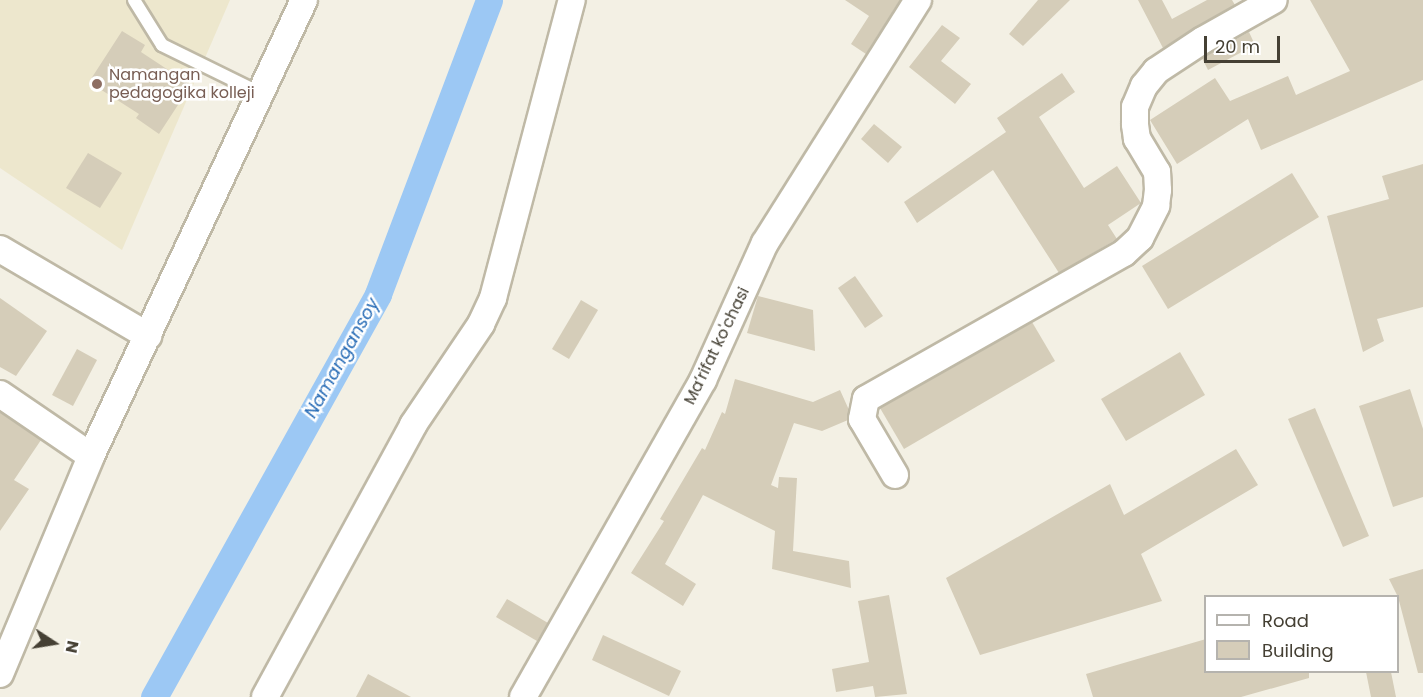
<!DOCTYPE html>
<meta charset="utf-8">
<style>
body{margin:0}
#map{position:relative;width:1423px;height:697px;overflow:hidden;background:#f3f0e4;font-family:Poppins,sans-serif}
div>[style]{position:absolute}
.education>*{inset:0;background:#ede7cd}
.canal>*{height:27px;margin:-13.5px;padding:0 13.5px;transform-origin:13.5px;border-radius:13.5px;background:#9cc8f4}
.building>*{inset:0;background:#d5cdb9}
.roads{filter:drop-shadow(2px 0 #bfb9a6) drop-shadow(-2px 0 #bfb9a6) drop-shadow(0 2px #bfb9a6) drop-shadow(0 -2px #bfb9a6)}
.lane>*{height:12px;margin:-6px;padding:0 6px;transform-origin:6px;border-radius:6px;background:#fff}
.street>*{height:26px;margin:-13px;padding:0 13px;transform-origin:13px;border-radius:13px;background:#fff}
.dots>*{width:16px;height:16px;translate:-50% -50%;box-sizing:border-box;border:3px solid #fff;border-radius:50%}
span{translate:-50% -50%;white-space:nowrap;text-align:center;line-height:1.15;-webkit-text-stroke:5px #fff;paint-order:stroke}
.education-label{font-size:16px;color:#785e54}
.left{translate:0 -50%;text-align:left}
.street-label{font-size:16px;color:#454034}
.water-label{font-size:18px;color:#286cb6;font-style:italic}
.legend{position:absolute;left:1204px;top:595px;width:195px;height:78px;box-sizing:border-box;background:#fff;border:2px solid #b5b3ae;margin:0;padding:8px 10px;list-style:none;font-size:18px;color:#454034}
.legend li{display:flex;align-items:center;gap:12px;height:30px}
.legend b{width:30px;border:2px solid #b5b3ae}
.north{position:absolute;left:24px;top:613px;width:60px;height:60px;-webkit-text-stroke:4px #fff;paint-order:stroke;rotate:102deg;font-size:16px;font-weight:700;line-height:24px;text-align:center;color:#454034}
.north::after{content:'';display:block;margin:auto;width:21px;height:27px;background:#454034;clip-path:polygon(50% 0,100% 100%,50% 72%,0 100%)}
.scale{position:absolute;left:1204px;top:36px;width:76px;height:27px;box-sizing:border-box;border:3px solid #454034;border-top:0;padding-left:8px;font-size:18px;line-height:21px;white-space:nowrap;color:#454034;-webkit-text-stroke:4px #fff;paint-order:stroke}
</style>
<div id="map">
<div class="education">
<i style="clip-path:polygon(0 0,230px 0,122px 250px,0 168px)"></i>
</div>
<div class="canal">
<i style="left:154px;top:697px;width:461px;rotate:-60.9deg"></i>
<i style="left:378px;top:294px;width:314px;rotate:-69.3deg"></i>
</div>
<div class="building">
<i style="clip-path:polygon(845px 0,900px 0,866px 54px,851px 44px,869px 16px)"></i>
<i style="clip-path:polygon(1038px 0,1070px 0,1023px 46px,1009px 34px)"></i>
<i style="clip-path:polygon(1138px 0,1162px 0,1172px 19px,1207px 0,1232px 0,1235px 5px,1163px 48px)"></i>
<i style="clip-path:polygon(1310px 0,1423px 0,1423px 80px,1261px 150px,1248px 119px,1177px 164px,1150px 120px,1215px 78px,1230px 101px,1288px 76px,1296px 95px,1350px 71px)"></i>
<i style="clip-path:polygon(942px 25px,960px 38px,941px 61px,971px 84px,955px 104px,909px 67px)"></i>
<i style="clip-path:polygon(122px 31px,145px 45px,141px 52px,191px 85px,159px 134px,136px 118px,139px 114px,89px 82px)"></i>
<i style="clip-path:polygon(1249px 32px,1255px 45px,1208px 70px,1202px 58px)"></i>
<i style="clip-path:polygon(1062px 73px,1075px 92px,1039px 117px,1084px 188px,1117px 166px,1141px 203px,1108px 225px,1117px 239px,1059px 273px,993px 170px,917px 223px,904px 202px,1006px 132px,997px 118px)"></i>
<i style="clip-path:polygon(874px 124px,902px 147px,888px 163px,861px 139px)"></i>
<i style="clip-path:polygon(88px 153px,122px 173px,100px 208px,66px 188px)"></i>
<i style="clip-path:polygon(1423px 164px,1423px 307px,1377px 319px,1384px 341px,1363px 352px,1327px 216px,1389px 199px,1382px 176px)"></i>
<i style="clip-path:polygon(1292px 173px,1319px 217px,1168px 309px,1142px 266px)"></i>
<i style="clip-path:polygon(855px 276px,883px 316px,865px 328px,838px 288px)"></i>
<i style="clip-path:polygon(758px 296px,813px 310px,815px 351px,747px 333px)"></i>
<i style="clip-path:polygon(0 298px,47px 331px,16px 376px,0 367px)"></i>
<i style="clip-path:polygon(581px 300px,598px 310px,569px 359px,552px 349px)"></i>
<i style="clip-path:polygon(1032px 322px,1055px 361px,904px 449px,880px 408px)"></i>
<i style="clip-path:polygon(77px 349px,97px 360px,73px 406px,52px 395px)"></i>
<i style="clip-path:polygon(1180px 352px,1205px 395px,1126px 441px,1101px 399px)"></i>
<i style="clip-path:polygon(735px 379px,813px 402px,840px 390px,849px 410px,848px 420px,822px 431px,794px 423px,771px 485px,778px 488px,779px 477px,797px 478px,793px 551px,849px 561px,851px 588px,772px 569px,775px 531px,703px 495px,665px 564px,696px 584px,683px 606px,631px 573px,664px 521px,660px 519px,702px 448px,705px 450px,722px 412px,725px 414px)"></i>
<i style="clip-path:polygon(1410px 389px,1423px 429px,1423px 497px,1393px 507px,1359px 406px)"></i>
<i style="clip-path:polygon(1315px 408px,1369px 536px,1343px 547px,1288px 419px)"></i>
<i style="clip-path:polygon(0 412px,41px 440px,14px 480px,29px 489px,0 531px)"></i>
<i style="clip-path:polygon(1236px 449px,1258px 485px,1141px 554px,1162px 601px,980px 655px,946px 578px,1110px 484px,1124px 515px)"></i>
<i style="clip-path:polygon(1423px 569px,1423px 673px,1418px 673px,1398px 597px,1389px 579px)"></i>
<i style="clip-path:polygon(889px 595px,907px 694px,875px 697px,873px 686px,836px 692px,832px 669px,869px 662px,858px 601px)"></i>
<i style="clip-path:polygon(507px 599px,548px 623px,537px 641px,496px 617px)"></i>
<i style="clip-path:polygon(603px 635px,681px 671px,669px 696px,592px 660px)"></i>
<i style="clip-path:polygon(1206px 639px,1206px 672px,1309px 672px,1309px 678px,1241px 697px,1093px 697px,1086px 674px)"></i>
<i style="clip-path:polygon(1366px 672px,1391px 672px,1396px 697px,1371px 697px)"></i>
<i style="clip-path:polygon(368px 674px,411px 697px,356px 697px)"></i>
</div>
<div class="roads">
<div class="lane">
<i style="left:134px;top:0;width:53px;rotate:58.1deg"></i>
<i style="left:162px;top:45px;width:111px;rotate:26.1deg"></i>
</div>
<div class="street">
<i style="left:0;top:249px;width:172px;rotate:30.4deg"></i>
<i style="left:0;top:394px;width:110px;rotate:34.3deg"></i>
<i style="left:895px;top:475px;width:65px;rotate:-120.5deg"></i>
<i style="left:862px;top:419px;width:20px;rotate:-79deg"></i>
<i style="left:866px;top:399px;width:296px;rotate:-29.5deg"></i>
<i style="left:1124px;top:253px;width:22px;rotate:-43deg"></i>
<i style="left:1140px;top:238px;width:36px;rotate:-63deg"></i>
<i style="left:1156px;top:206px;width:16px;rotate:-83deg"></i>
<i style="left:1158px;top:190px;width:18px;rotate:-93deg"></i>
<i style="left:1157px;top:172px;width:39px;rotate:-121deg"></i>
<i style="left:1137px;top:139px;width:15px;rotate:-98deg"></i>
<i style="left:1135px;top:124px;width:17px;rotate:-90deg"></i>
<i style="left:1135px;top:107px;width:23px;rotate:-67deg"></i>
<i style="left:1144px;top:86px;width:19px;rotate:-51deg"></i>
<i style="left:1156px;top:71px;width:56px;rotate:-33.4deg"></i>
<i style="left:1203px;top:40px;width:81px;rotate:-29.4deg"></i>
<i style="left:0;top:674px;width:236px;rotate:-67.3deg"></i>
<i style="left:91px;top:456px;width:503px;rotate:-64.96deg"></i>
<i style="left:265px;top:697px;width:310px;rotate:-61.4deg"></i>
<i style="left:413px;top:425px;width:122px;rotate:-56deg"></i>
<i style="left:481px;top:324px;width:29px;rotate:-65deg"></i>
<i style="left:493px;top:298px;width:308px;rotate:-75.2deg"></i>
<i style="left:523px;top:697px;width:365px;rotate:-60.4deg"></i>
<i style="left:703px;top:380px;width:150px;rotate:-65.7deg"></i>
<i style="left:765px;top:243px;width:287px;rotate:-57.8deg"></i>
</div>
</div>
<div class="dots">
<i style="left:97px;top:84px;background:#8d6e63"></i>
</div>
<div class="education-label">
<span class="left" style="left:109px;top:84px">Namangan<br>pedagogika kolleji</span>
</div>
<div class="street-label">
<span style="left:717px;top:346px;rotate:-64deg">Maʼrifat ko'chasi</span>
</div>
<div class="water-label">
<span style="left:342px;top:358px;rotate:-61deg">Namangansoy</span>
</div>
<ul class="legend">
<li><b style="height:8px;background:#fff"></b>Road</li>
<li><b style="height:16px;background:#d5cdb9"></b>Building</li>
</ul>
<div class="north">N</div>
<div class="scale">20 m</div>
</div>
